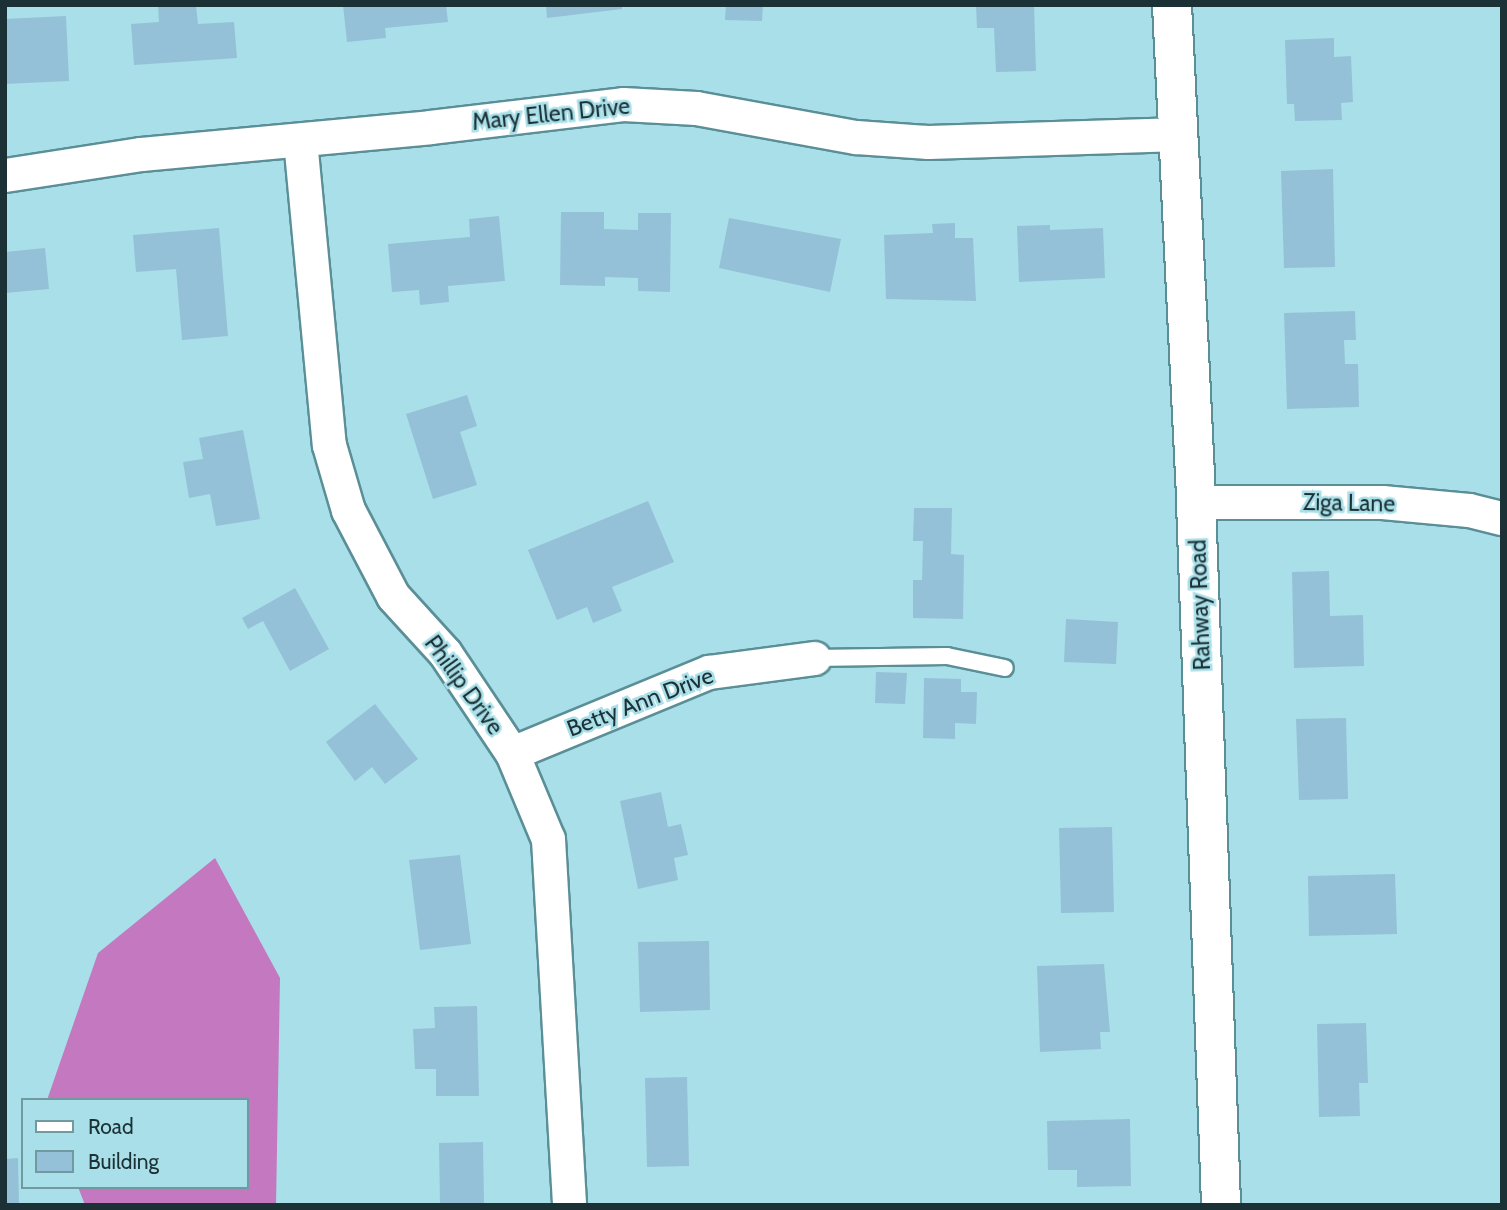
<!DOCTYPE html>
<style>
body{margin:0}
#map{position:relative;width:1507px;height:1210px;overflow:hidden;background:#a9dfe8;font-family:Cabin,sans-serif}
div>[style]{position:absolute}
.forest>*{inset:0;background:#c478bf}
.building>*{inset:0;background:#94c1d7}
.roads{filter:drop-shadow(2px 0 #5b8f97) drop-shadow(-2px 0 #5b8f97) drop-shadow(0 2px #5b8f97) drop-shadow(0 -2px #5b8f97)}
.service>*{height:16px;margin:-8px;padding:0 8px;transform-origin:8px;border-radius:8px;background:#fff}
.minor>*{height:33px;margin:-16.5px;padding:0 16.5px;transform-origin:16.5px;border-radius:16.5px;background:#fff}
.tertiary>*{height:38px;margin:-19px;padding:0 19px;transform-origin:19px;border-radius:19px;background:#fff}
span{translate:-50% -50%;white-space:nowrap;text-align:center;line-height:1.15;-webkit-text-stroke:5px #a9dfe8;paint-order:stroke}
.street-label{font-size:23px;color:#1c3135}
.frame{position:absolute;inset:0;border:7px solid #1c3135;pointer-events:none}
.legend{position:absolute;left:21px;top:1098px;width:228px;height:91px;box-sizing:border-box;background:#a9dfe8;border:2px solid #7199a0;margin:0;padding:9px 12px;list-style:none;font-size:21px;color:#1c3135}
.legend li{display:flex;align-items:center;gap:14px;height:35px}
.legend b{width:35px;border:2px solid #7199a0}
</style>
<div id="map">
<div class="forest">
<i style="clip-path:polygon(215px 858px,280px 978px,276px 1205px,85px 1205px,78px 1187px,247px 1187px,247px 1100px,47px 1100px,98px 953px)"></i>
</div>
<div class="building">
<i style="clip-path:polygon(158px 5px,196px 5px,198px 24px,234px 22px,237px 58px,134px 65px,131px 24px,159px 22px)"></i>
<i style="clip-path:polygon(343px 5px,446px 5px,448px 22px,385px 28px,386px 38px,347px 42px)"></i>
<i style="clip-path:polygon(546px 5px,622px 5px,622px 9px,547px 18px)"></i>
<i style="clip-path:polygon(726px 5px,763px 5px,762px 21px,725px 20px)"></i>
<i style="clip-path:polygon(976px 5px,1034px 5px,1036px 71px,996px 72px,994px 28px,977px 28px)"></i>
<i style="clip-path:polygon(66px 16px,69px 81px,5px 84px,5px 19px)"></i>
<i style="clip-path:polygon(1334px 38px,1334px 57px,1351px 56px,1353px 102px,1341px 103px,1342px 120px,1295px 121px,1294px 104px,1287px 104px,1285px 40px)"></i>
<i style="clip-path:polygon(1333px 169px,1335px 267px,1284px 268px,1281px 171px)"></i>
<i style="clip-path:polygon(561px 212px,604px 212px,604px 229px,638px 230px,638px 213px,671px 213px,670px 292px,638px 291px,638px 278px,605px 277px,605px 286px,560px 285px)"></i>
<i style="clip-path:polygon(499px 216px,505px 281px,448px 286px,449px 302px,420px 305px,419px 290px,392px 292px,388px 244px,470px 237px,469px 219px)"></i>
<i style="clip-path:polygon(729px 218px,841px 239px,830px 292px,719px 268px)"></i>
<i style="clip-path:polygon(955px 223px,955px 238px,973px 238px,976px 301px,886px 299px,884px 235px,933px 233px,932px 224px)"></i>
<i style="clip-path:polygon(1050px 225px,1050px 230px,1103px 228px,1105px 278px,1019px 282px,1017px 226px)"></i>
<i style="clip-path:polygon(219px 228px,228px 336px,182px 340px,176px 269px,136px 272px,133px 235px)"></i>
<i style="clip-path:polygon(45px 248px,49px 289px,5px 293px,5px 252px)"></i>
<i style="clip-path:polygon(1355px 311px,1356px 340px,1344px 340px,1345px 364px,1358px 364px,1359px 407px,1287px 409px,1284px 313px)"></i>
<i style="clip-path:polygon(467px 395px,477px 426px,460px 432px,477px 485px,433px 499px,406px 414px)"></i>
<i style="clip-path:polygon(243px 430px,260px 519px,216px 526px,210px 494px,189px 498px,183px 462px,203px 459px,199px 438px)"></i>
<i style="clip-path:polygon(648px 501px,674px 562px,612px 587px,622px 611px,593px 623px,587px 607px,557px 620px,528px 550px)"></i>
<i style="clip-path:polygon(914px 508px,952px 508px,951px 554px,964px 555px,963px 619px,913px 618px,913px 580px,922px 580px,923px 541px,913px 541px)"></i>
<i style="clip-path:polygon(1329px 571px,1330px 616px,1363px 615px,1364px 666px,1294px 668px,1292px 572px)"></i>
<i style="clip-path:polygon(295px 588px,329px 649px,290px 671px,263px 621px,248px 629px,242px 618px)"></i>
<i style="clip-path:polygon(1066px 619px,1118px 622px,1116px 664px,1064px 662px)"></i>
<i style="clip-path:polygon(876px 672px,907px 673px,905px 704px,875px 703px)"></i>
<i style="clip-path:polygon(924px 678px,961px 679px,961px 692px,977px 692px,976px 724px,955px 723px,955px 739px,923px 738px)"></i>
<i style="clip-path:polygon(375px 704px,418px 759px,385px 784px,372px 767px,355px 781px,326px 742px)"></i>
<i style="clip-path:polygon(1346px 718px,1348px 799px,1299px 800px,1296px 719px)"></i>
<i style="clip-path:polygon(661px 792px,668px 827px,681px 824px,688px 855px,674px 858px,678px 880px,638px 889px,620px 801px)"></i>
<i style="clip-path:polygon(1112px 827px,1114px 912px,1061px 913px,1059px 828px)"></i>
<i style="clip-path:polygon(460px 855px,471px 944px,420px 950px,409px 860px)"></i>
<i style="clip-path:polygon(1395px 874px,1397px 934px,1309px 936px,1308px 876px)"></i>
<i style="clip-path:polygon(709px 941px,710px 1010px,640px 1012px,638px 942px)"></i>
<i style="clip-path:polygon(1104px 964px,1110px 1032px,1100px 1032px,1101px 1049px,1040px 1052px,1037px 966px)"></i>
<i style="clip-path:polygon(477px 1006px,479px 1096px,436px 1096px,436px 1069px,415px 1069px,413px 1029px,435px 1028px,434px 1007px)"></i>
<i style="clip-path:polygon(1366px 1023px,1368px 1083px,1359px 1083px,1360px 1116px,1319px 1117px,1317px 1024px)"></i>
<i style="clip-path:polygon(687px 1077px,689px 1166px,647px 1167px,645px 1078px)"></i>
<i style="clip-path:polygon(1130px 1119px,1131px 1186px,1077px 1187px,1077px 1170px,1048px 1170px,1047px 1121px)"></i>
<i style="clip-path:polygon(483px 1142px,484px 1205px,440px 1205px,439px 1143px)"></i>
<i style="clip-path:polygon(18px 1158px,19px 1205px,5px 1205px,5px 1159px)"></i>
</div>
<div class="roads">
<div class="service">
<i style="left:814px;top:658px;width:133px;rotate:-0.9deg"></i>
<i style="left:947px;top:656px;width:59px;rotate:11.7deg"></i>
</div>
<div class="minor">
<i style="left:300px;top:140px;width:306px;rotate:84.6deg"></i>
<i style="left:329px;top:445px;width:68px;rotate:73.7deg"></i>
<i style="left:348px;top:510px;width:97px;rotate:62.4deg"></i>
<i style="left:393px;top:596px;width:77px;rotate:47.6deg"></i>
<i style="left:445px;top:653px;width:120px;rotate:56.2deg"></i>
<i style="left:512px;top:753px;width:93px;rotate:67.3deg"></i>
<i style="left:548px;top:839px;width:367px;rotate:86.7deg"></i>
<i style="left:5px;top:175px;width:138px;rotate:-8.8deg"></i>
<i style="left:141px;top:154px;width:290px;rotate:-5.3deg"></i>
<i style="left:430px;top:127px;width:194px;rotate:-6.8deg"></i>
<i style="left:623px;top:104px;width:73px;rotate:3.1deg"></i>
<i style="left:696px;top:108px;width:163px;rotate:10.3deg"></i>
<i style="left:856px;top:137px;width:72px;rotate:4deg"></i>
<i style="left:928px;top:142px;width:252px;rotate:-1.8deg"></i>
<i style="left:1196px;top:502px;width:186px"></i>
<i style="left:1382px;top:502px;width:87px;rotate:5.3deg"></i>
<i style="left:1469px;top:510px;width:34px;rotate:14deg"></i>
<i style="left:512px;top:753px;width:213px;rotate:-22.4deg"></i>
<i style="left:709px;top:672px;width:106px;rotate:-7.6deg"></i>
</div>
<div class="tertiary">
<i style="left:1172px;top:5px;width:498px;rotate:87.2deg"></i>
<i style="left:1196px;top:502px;width:703px;rotate:87.96deg"></i>
</div>
</div>
<div class="street-label">
<span style="left:551px;top:114px;rotate:-6deg">Mary Ellen Drive</span>
<span style="left:1349px;top:503px;rotate:1deg">Ziga Lane</span>
<span style="left:1200px;top:605px;rotate:-92deg">Rahway Road</span>
<span style="left:464px;top:685px;rotate:54deg">Phillip Drive</span>
<span style="left:640px;top:702px;rotate:-21deg">Betty Ann Drive</span>
</div>
<div class="frame"></div>
<ul class="legend">
<li><b style="height:9px;background:#fff"></b>Road</li>
<li><b style="height:19px;background:#94c1d7"></b>Building</li>
</ul>
</div>
